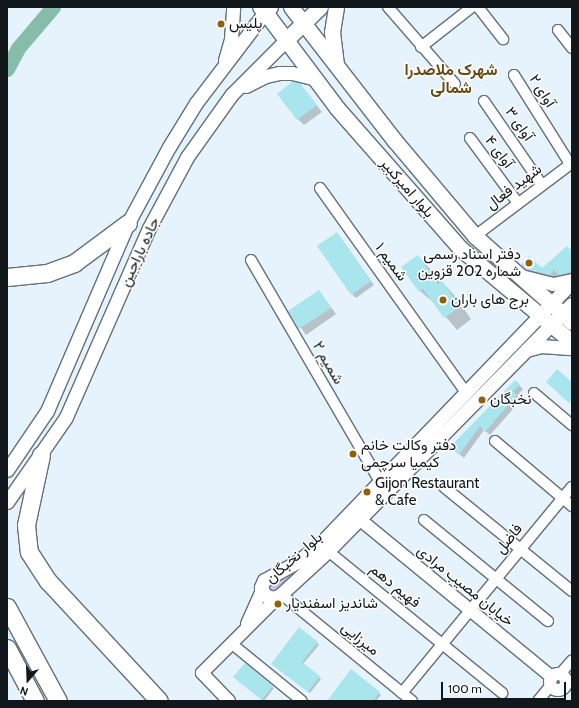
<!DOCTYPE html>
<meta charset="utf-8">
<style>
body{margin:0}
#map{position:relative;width:579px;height:708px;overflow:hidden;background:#e6f3fc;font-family:Cabin,Vazirmatn,sans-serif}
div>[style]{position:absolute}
.green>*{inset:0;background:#cdbee4}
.shadow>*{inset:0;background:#0003}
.river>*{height:15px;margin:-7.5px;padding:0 7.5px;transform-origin:7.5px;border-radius:7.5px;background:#86bcaa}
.building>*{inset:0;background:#a9e5ec}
.roads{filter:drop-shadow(1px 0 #62717b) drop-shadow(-1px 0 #62717b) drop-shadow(0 1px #62717b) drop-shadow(0 -1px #62717b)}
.minor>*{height:10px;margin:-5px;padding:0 5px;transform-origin:5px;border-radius:5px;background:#fff}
.tertiary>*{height:12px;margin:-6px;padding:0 6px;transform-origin:6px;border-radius:6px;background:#fff}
.tertiary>.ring{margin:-6px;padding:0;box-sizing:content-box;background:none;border:12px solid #fff;border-radius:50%}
.secondary>*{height:13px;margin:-6.5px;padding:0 6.5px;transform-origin:6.5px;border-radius:6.5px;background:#fff}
.primary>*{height:15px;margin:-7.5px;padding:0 7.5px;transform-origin:7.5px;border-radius:7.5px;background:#fff}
.trunk>*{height:16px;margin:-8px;padding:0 8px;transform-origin:8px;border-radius:8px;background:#fff}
.motorway>*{height:17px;margin:-8.5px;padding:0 8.5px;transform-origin:8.5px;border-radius:8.5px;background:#fff}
.dots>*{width:11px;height:11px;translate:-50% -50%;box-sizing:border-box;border:2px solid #fff;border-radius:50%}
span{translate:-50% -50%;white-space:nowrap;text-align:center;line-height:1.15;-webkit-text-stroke:3px #fff;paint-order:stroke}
.poi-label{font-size:15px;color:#12171b}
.left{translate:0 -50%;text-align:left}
.right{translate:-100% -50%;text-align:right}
.street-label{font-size:15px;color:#12171b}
.neighbourhood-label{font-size:16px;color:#6a4914;font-weight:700}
.frame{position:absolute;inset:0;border:8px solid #12171b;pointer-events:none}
.north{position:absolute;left:8px;top:660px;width:40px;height:40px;-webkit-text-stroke:3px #fff;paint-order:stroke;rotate:199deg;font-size:11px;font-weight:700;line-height:16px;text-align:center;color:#12171b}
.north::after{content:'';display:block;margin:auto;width:14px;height:18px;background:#12171b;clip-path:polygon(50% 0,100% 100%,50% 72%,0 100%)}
.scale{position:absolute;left:441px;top:682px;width:125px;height:18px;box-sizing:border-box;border:2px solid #12171b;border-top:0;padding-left:5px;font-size:12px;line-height:14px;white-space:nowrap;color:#12171b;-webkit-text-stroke:3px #fff;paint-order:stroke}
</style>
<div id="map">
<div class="green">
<i style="clip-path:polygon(301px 566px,281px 589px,271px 594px,266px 583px)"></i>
</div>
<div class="shadow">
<i style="clip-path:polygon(300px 84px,322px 112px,304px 125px,298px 119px)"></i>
<i style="clip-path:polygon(341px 238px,374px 285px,356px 298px,352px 294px)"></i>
<i style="clip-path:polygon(567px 247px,572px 252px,572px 278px,565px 280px,560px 275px,555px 280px,532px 274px,522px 265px,542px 269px)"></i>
<i style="clip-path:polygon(418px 256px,454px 295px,471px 319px,457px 330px,433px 302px,420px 291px)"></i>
<i style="clip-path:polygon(319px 291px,336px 314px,306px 335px,289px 311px)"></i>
<i style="clip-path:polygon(515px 381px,523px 389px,517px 396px,521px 400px,490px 435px,484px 430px,464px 458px,456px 451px)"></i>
<i style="clip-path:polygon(317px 643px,319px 645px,303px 664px,321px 679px,310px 693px,274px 665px)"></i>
<i style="clip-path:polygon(351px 671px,381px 695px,376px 701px,328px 701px)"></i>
<i style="clip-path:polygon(236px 679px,272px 687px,274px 688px,264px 701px)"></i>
</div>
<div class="river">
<i style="left:7px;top:69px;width:24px;rotate:-62deg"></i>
<i style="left:18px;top:48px;width:54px;rotate:-49.5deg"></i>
</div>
<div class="building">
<i style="clip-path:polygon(293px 81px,300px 83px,317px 105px,297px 120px,277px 94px)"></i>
<i style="clip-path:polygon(337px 232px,371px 281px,351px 295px,317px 246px)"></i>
<i style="clip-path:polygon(567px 246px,572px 251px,571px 272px,559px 275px,554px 270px,550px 275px,526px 269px,521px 265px,529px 256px,542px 268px)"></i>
<i style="clip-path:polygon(418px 255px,438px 284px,442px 281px,460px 307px,444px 318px,423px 289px,419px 292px,401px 267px)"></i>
<i style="clip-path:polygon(319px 290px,331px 308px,299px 329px,288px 311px)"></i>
<i style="clip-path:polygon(557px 369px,572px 382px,572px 399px,569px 403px,546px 382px)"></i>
<i style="clip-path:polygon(515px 380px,520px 384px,513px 391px,517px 395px,485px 432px,480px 426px,459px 455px,450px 447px)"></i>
<i style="clip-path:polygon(299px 627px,318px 642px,302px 662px,320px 676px,308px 692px,271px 664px)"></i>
<i style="clip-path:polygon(245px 663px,273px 686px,262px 700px,233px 677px)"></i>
<i style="clip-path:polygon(351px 669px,380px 692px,373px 701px,327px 701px)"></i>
</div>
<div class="roads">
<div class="minor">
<i style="left:388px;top:7px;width:102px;rotate:49deg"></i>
<i style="left:478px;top:7px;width:41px;rotate:52deg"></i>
<i style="left:558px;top:30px;width:23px;rotate:52deg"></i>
<i style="left:421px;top:47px;width:65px;rotate:-38.1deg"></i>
<i style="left:514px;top:75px;width:105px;rotate:57.8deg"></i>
<i style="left:484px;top:101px;width:102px;rotate:55.4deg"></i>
<i style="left:470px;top:138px;width:81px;rotate:53.6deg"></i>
<i style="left:320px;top:188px;width:252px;rotate:54.5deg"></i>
<i style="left:475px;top:236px;width:121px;rotate:-37deg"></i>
<i style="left:251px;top:260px;width:257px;rotate:59.8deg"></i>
<i style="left:534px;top:393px;width:50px;rotate:40.1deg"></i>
<i style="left:495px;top:441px;width:101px;rotate:40.2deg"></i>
<i style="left:444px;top:487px;width:165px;rotate:39.1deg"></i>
<i style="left:424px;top:520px;width:160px;rotate:39.2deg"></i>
<i style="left:328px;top:551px;width:225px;rotate:39.2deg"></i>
<i style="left:281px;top:594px;width:169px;rotate:39.2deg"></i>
<i style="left:232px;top:644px;width:90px;rotate:39.2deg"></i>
<i style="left:560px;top:674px;width:18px;rotate:-49deg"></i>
<i style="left:402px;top:693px;width:267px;rotate:-50.5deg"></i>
<i style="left:538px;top:701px;width:21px;rotate:-51deg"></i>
</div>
<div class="tertiary">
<i style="left:352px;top:513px;width:259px;rotate:39.4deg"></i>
<i style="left:247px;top:624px;width:37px;rotate:-66deg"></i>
<i class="ring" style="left:550px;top:674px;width:4px;height:4px"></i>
<i style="left:229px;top:701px;width:39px;rotate:-134deg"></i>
<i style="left:202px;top:673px;width:109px;rotate:-45deg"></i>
</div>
<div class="secondary">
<i style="left:225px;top:60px;width:22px;rotate:-74deg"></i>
<i style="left:231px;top:39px;width:32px;rotate:-86deg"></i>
<i style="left:246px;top:86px;width:22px;rotate:-27deg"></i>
<i style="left:266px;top:76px;width:13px;rotate:-13deg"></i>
<i style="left:279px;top:73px;width:13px"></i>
<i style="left:292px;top:73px;width:25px;rotate:14deg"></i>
<i style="left:521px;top:276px;width:33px;rotate:14deg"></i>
<i style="left:553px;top:284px;width:19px;rotate:-12deg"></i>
<i style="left:572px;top:282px;width:362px;rotate:133.9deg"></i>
<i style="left:321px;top:543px;width:31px;rotate:142deg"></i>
<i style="left:297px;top:562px;width:38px;rotate:151deg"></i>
<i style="left:264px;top:580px;width:8px;rotate:113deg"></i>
<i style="left:261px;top:587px;width:8px;rotate:67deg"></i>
<i style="left:264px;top:594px;width:8px;rotate:30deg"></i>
<i style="left:271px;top:598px;width:8px;rotate:-14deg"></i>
<i style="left:279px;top:596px;width:67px;rotate:-42.6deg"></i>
<i style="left:328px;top:551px;width:347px;rotate:-45.4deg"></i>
<i style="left:526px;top:350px;width:16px;rotate:-15deg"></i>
<i style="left:541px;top:346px;width:31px;rotate:4deg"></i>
<i style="left:7px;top:470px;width:71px;rotate:-55.9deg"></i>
<i style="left:47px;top:411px;width:205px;rotate:-66.7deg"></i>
<i style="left:128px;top:223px;width:86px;rotate:-61.7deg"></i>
<i style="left:169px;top:147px;width:52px;rotate:-58.5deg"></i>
<i style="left:196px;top:103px;width:114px;rotate:-52.8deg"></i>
<i style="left:7px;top:502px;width:103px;rotate:-55.2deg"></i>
<i style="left:66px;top:417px;width:206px;rotate:-66.3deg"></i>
<i style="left:149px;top:228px;width:81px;rotate:-61.8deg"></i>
<i style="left:187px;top:157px;width:77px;rotate:-54.5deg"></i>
<i style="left:232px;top:94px;width:78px;rotate:-45deg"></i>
</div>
<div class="primary">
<i style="left:270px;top:7px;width:7px;rotate:135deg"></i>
<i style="left:265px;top:12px;width:120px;rotate:53.1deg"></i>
<i style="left:337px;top:108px;width:186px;rotate:48.7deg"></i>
<i style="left:460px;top:248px;width:146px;rotate:40deg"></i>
<i style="left:291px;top:7px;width:170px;rotate:52.2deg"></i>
<i style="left:395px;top:141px;width:124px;rotate:49.9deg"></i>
<i style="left:475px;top:236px;width:130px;rotate:41.6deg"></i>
<i style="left:336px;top:7px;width:25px;rotate:99deg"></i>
<i style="left:332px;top:32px;width:31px;rotate:83deg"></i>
<i style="left:287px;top:39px;width:46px;rotate:-44.1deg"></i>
</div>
<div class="trunk">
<i style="left:261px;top:7px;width:6px;rotate:51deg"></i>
</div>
<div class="motorway">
<i style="left:7px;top:277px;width:40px;rotate:-5.7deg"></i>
<i style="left:47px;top:273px;width:29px;rotate:-20deg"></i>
<i style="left:74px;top:263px;width:67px;rotate:-36.5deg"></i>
<i style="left:41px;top:455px;width:72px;rotate:102.1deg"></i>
<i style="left:26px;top:525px;width:27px;rotate:84deg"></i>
<i style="left:29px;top:552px;width:35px;rotate:57deg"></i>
<i style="left:48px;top:581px;width:163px;rotate:47.2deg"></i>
<i style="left:7px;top:607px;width:107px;rotate:61.5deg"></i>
<i style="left:7px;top:648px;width:60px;rotate:62.2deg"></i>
</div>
</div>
<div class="dots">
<i style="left:221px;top:24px;background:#90610c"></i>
<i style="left:529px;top:263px;background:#90610c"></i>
<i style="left:443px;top:300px;background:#90610c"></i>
<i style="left:482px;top:400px;background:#90610c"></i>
<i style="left:353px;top:454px;background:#90610c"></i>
<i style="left:367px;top:492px;background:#90610c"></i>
<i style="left:278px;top:604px;background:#90610c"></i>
</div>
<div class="poi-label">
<span class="left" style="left:229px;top:24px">پلیس</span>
<span class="right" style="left:521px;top:263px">دفتر اسناد رسمی<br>شماره 202 قزوین</span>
<span class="left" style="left:451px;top:300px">برج های باران</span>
<span class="left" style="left:490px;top:400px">نخبگان</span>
<span class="left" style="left:361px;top:454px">دفتر وکالت خانم<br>کیمیا سرچمی</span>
<span class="left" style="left:375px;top:492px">Gijon Restaurant<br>&amp; Cafe</span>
<span class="left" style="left:286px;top:604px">شاندیز اسفندیار</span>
</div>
<div class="street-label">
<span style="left:542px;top:91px;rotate:58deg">آوای ۲</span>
<span style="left:519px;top:124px;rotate:55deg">آوای ۳</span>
<span style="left:499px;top:152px;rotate:53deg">آوای ۴</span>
<span style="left:514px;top:187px;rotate:-37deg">شهید فعال</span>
<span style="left:407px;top:188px;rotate:49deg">بلوار امیرکبیر</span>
<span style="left:140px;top:252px;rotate:-65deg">جاده باراجین</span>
<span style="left:391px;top:262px;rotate:54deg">شمیم ۱</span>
<span style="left:328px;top:363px;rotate:60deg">شمیم ۲</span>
<span style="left:509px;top:539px;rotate:-51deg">فاضل</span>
<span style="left:294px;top:558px;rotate:-41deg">بلوار نخبگان</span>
<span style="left:395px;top:586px;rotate:39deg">فهیم دهم</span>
<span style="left:465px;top:586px;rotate:39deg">خیابان مصیب مرادی</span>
<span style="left:360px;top:639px;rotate:39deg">میرزایی</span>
</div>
<div class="neighbourhood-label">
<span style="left:451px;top:79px">شهرک ملاصدرا<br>شمالی</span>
</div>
<div class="frame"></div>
<div class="north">N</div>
<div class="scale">100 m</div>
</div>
